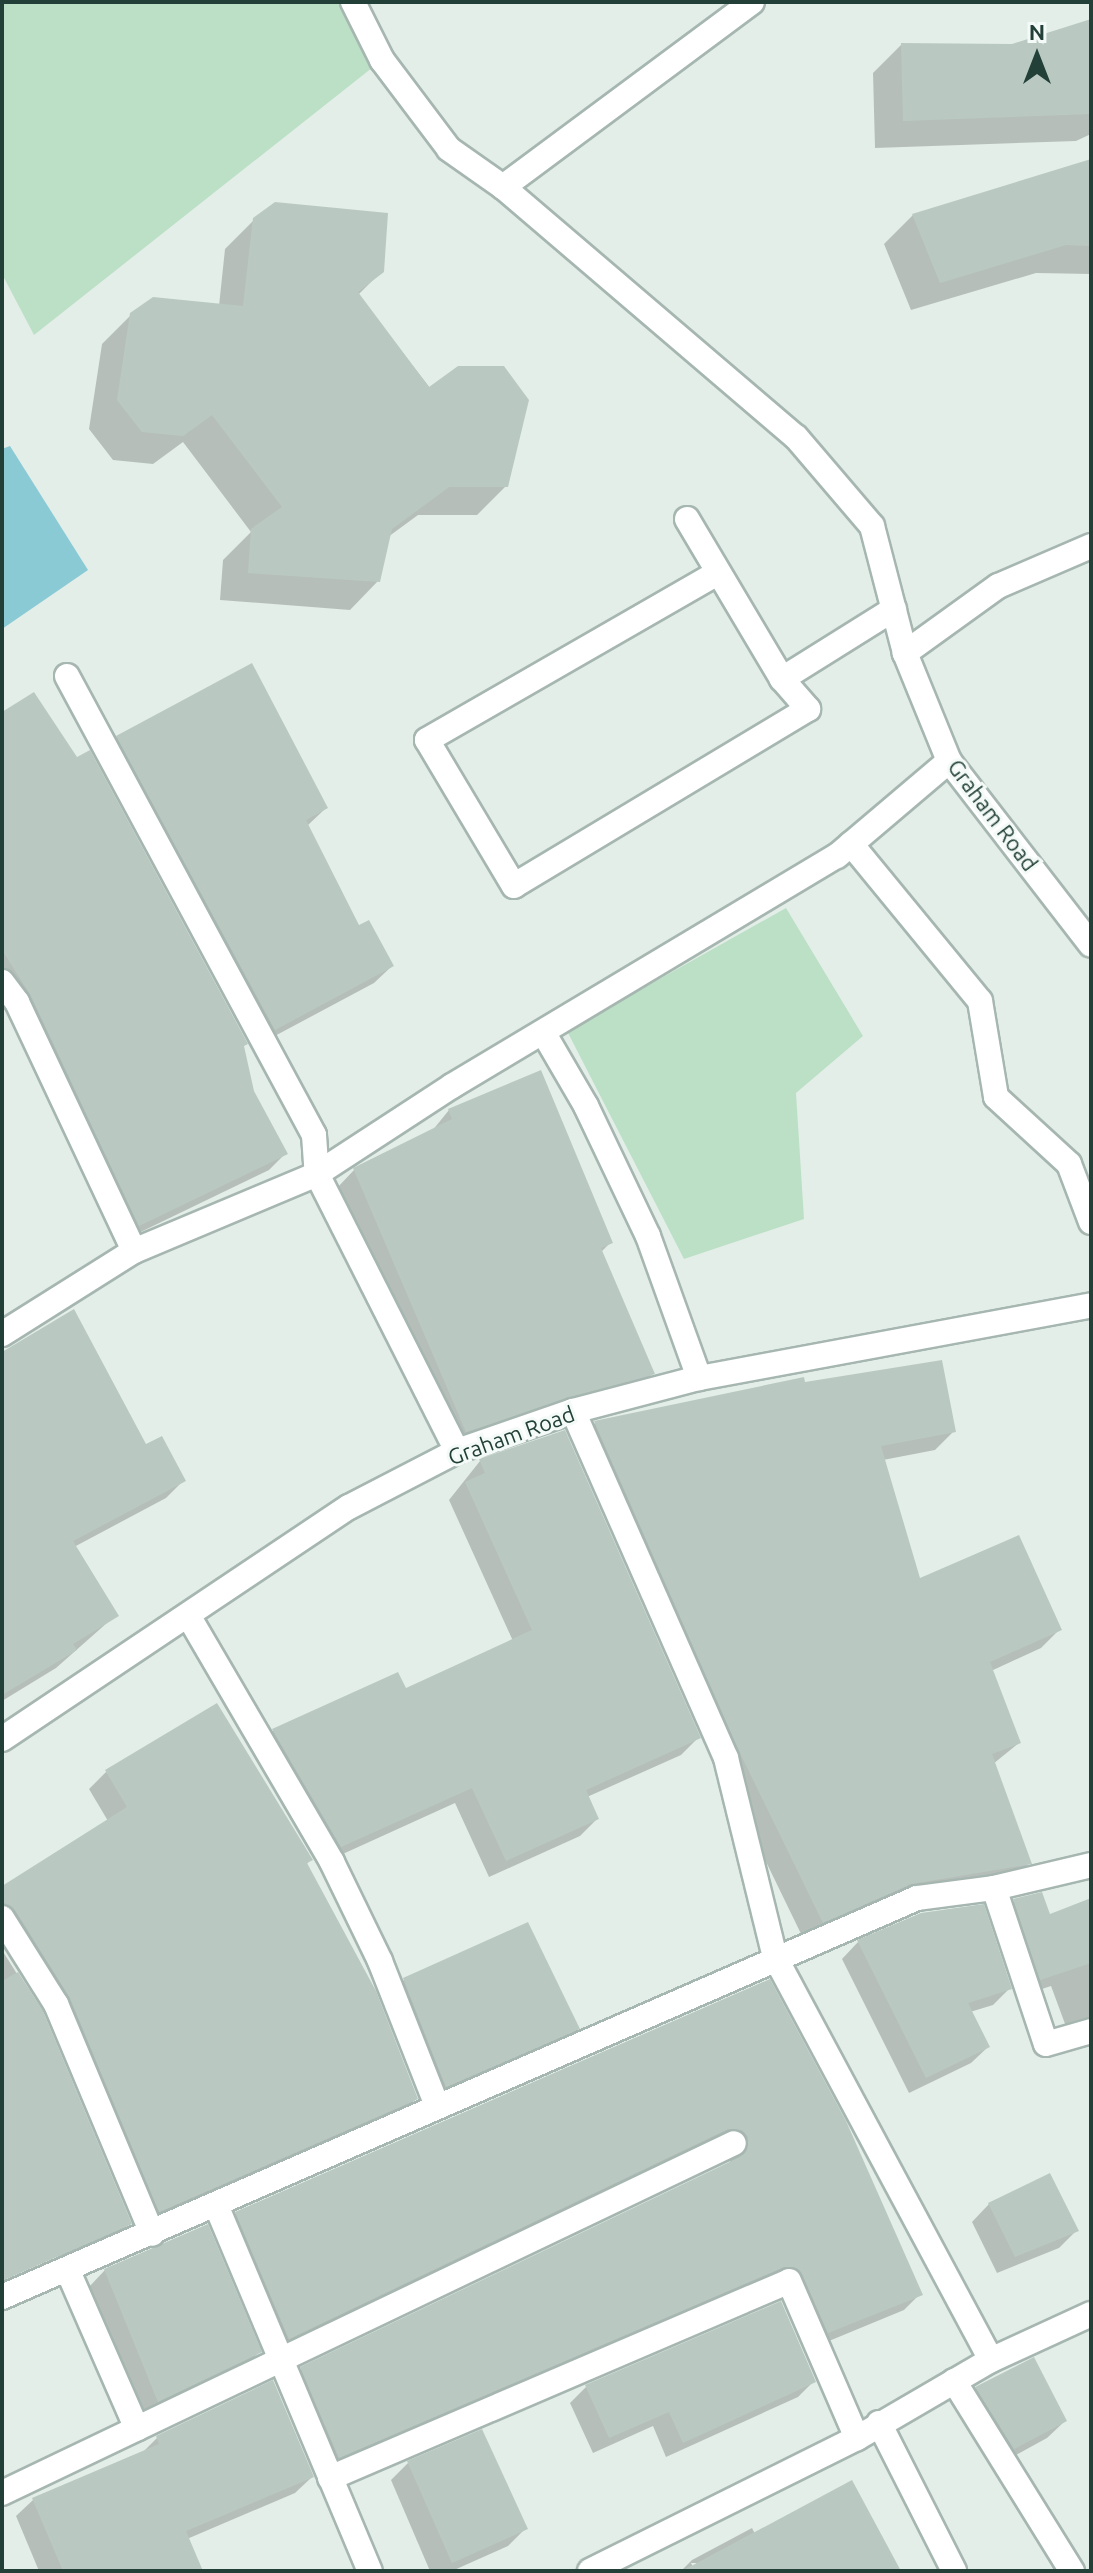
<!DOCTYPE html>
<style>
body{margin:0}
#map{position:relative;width:1093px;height:2573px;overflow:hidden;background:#e4eee9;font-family:Ubuntu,sans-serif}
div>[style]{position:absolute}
.green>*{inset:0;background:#bce0c5}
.water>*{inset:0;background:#89cad5}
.shadow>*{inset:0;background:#0003}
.building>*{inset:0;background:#b9c9c2}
.roads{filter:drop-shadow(2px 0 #a6b6b0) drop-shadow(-2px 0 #a6b6b0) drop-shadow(0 2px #a6b6b0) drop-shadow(0 -2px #a6b6b0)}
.service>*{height:24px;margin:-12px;padding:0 12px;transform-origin:12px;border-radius:12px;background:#fff}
.minor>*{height:24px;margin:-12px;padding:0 12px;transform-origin:12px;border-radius:12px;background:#fff}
.tertiary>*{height:24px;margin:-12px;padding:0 12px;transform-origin:12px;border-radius:12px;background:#fff}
span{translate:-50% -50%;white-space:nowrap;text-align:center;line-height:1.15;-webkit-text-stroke:6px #f4faf7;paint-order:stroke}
.street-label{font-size:22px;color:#224038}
.frame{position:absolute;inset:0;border:4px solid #224038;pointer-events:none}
.north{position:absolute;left:997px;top:16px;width:80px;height:80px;-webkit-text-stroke:6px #f4faf7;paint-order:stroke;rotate:0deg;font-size:22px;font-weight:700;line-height:32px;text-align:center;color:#224038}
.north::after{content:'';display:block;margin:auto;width:28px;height:36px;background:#224038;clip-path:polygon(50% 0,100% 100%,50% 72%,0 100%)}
</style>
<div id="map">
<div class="green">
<i style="clip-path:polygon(2px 2px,355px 2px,382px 60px,34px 335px,2px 274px)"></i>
<i style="clip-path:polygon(786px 908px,863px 1036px,796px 1093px,804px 1219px,684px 1259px,567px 1031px)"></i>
</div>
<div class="water">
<i style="clip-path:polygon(10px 446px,88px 570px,2px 629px,2px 449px)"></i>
</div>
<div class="shadow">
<i style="clip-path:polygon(1091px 21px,1091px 134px,1076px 141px,875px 148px,873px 73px,901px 45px,1012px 46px)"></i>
<i style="clip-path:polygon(1091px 179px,1091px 274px,1036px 273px,911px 310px,884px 244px,913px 215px)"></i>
<i style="clip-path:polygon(254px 220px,382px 271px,358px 295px,506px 486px,477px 515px,418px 515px,388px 537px,378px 581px,350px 610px,220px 600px,223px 560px,251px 532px,183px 442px,153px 464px,113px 460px,89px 429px,102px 344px,131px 315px,219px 306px,225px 249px)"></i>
<i style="clip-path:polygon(2px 715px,252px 1092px,285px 1154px,269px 1170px,122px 1241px,2px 990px)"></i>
<i style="clip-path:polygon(117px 737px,326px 808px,307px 826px,359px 928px,392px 966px,374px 983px,256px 1046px,100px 755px)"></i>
<i style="clip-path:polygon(449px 1110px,611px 1242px,601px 1252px,653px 1373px,635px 1391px,448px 1448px,337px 1188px,354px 1170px,432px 1131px)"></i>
<i style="clip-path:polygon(2px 1354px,146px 1446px,184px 1480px,166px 1498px,74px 1547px,116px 1615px,56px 1668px,2px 1701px)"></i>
<i style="clip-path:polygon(803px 1379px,803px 1384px,954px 1431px,935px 1450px,883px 1460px,919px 1581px,1060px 1629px,1041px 1648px,991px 1671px,1019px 1743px,993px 1764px,1029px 1863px,1011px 1882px,804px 1940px,722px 1771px,576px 1441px,595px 1423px)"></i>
<i style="clip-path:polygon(564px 1432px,698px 1738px,681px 1755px,587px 1797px,597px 1819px,580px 1836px,489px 1877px,455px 1803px,323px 1863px,256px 1748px,273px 1731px,397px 1675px,405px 1691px,513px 1641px,449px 1500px,480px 1461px)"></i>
<i style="clip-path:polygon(106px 1772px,311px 1859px,306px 1865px,416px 2099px,399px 2116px,142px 2228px,53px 2015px,2px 1933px,2px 1888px,108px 1821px,89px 1789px)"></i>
<i style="clip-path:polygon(1091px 1900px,1091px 2046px,1085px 2027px,1068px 2032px,1051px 1986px,1024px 1995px,998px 1917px,1014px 1901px,1049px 1916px)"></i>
<i style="clip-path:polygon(858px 1942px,1010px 1988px,993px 2005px,970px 2012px,988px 2047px,971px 2063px,909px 2093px,842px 1959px)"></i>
<i style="clip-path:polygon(2px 1950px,41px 2012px,129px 2224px,112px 2241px,80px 2255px,2px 2259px)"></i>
<i style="clip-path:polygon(404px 1980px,578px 2028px,564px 2042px,432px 2100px,390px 1994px)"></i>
<i style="clip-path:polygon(769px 1981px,920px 2294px,904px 2310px,812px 2348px,786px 2290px,322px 2473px,285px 2385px,302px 2369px,729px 2164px,733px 2154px,272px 2354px,220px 2230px,236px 2213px)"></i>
<i style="clip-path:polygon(989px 2204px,1076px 2231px,1059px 2248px,997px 2273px,972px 2222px)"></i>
<i style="clip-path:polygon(105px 2270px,259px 2352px,242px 2369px,140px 2418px,88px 2288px)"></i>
<i style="clip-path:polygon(814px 2381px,798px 2397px,666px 2457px,653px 2426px,593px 2453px,570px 2403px,586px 2387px)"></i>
<i style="clip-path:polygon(976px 2388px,1065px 2421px,1047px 2438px,996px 2466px,959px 2406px)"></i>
<i style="clip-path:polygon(157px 2438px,312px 2477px,295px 2493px,187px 2539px,200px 2571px,39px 2571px,16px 2516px,33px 2500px,141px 2454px)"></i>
<i style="clip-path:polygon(408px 2463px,525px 2529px,508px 2546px,452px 2571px,430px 2571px,391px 2480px)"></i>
<i style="clip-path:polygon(752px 2528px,755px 2534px,899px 2571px,700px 2571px,696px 2563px,691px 2563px,695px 2571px,681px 2571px,692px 2560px)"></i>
</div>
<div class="building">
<i style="clip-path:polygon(1091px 19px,1091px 114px,903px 121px,901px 43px,1012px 44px)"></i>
<i style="clip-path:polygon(1091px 159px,1091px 246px,1066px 245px,940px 283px,912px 214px)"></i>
<i style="clip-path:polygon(275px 202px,388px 213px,384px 272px,358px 292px,429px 387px,458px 366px,504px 366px,529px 400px,508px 487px,449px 487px,392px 529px,380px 582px,248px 573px,251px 529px,282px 507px,212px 415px,183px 436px,142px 432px,117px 400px,130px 313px,153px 297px,243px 306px,253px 218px)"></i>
<i style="clip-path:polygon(252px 663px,328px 808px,306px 820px,359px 925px,369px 920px,394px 966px,275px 1030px,116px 736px)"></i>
<i style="clip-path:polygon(34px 692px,77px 757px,90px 750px,248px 1044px,244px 1046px,254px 1091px,288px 1154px,139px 1226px,31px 996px,2px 950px,2px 712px)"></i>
<i style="clip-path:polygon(541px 1070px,613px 1243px,601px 1248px,655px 1374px,466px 1432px,353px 1168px,452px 1119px,448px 1109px)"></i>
<i style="clip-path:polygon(74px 1309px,146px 1444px,162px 1436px,186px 1481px,73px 1541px,119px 1616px,73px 1644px,77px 1650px,2px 1695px,2px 1352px)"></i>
<i style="clip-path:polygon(942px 1360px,956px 1432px,881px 1446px,920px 1578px,1019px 1535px,1062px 1630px,990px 1662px,1021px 1743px,992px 1754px,1032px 1864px,911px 1884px,823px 1923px,740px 1753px,594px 1421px,804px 1377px,805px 1382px)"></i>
<i style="clip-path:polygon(565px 1430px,701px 1738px,586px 1790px,599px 1819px,506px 1861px,472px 1788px,341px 1847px,272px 1729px,398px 1672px,406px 1688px,532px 1630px,465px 1482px,485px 1473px,479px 1459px)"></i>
<i style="clip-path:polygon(217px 1703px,313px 1860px,307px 1863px,376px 1991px,418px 2099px,159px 2212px,70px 1998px,15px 1910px,2px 1903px,2px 1886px,127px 1807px,105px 1770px)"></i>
<i style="clip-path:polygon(1042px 1892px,1050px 1914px,1091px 1898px,1091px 1963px,1040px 1980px,1013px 1899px)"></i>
<i style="clip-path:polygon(984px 1904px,1012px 1989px,968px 2003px,990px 2047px,926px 2078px,857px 1940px,921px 1913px)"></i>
<i style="clip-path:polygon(528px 1922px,580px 2029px,446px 2087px,403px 1978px)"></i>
<i style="clip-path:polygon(18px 1972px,43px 2011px,132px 2224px,2px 2281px,2px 1981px)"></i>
<i style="clip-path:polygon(770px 1979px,846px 2121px,923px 2295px,828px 2333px,802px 2274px,784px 2267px,339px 2458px,300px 2367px,740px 2157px,748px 2137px,742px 2130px,728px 2129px,289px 2339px,235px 2212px)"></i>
<i style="clip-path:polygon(1050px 2173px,1079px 2231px,1015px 2257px,988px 2203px)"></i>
<i style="clip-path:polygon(208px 2224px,262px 2352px,158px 2402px,104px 2269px)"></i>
<i style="clip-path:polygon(781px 2301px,816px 2382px,683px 2443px,669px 2412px,609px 2438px,585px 2385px)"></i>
<i style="clip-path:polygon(1034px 2357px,1067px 2421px,1014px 2449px,975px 2387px)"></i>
<i style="clip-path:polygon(273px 2380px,314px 2477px,186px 2531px,203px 2571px,63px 2571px,32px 2498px,159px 2444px,156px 2436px)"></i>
<i style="clip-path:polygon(482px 2429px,528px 2529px,452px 2563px,407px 2461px)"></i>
<i style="clip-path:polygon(852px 2480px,901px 2571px,682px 2571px)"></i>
</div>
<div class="roads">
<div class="service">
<i style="left:353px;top:2px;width:65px;rotate:63.4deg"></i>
<i style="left:382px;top:60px;width:111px;rotate:53deg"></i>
<i style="left:449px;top:149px;width:66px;rotate:35.1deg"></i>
<i style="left:503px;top:187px;width:385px;rotate:40.5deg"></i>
<i style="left:796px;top:437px;width:117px;rotate:49.5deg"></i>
<i style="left:872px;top:526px;width:131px;rotate:75.4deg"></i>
<i style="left:503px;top:187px;width:310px;rotate:-36.6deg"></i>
<i style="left:687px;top:519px;width:186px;rotate:59.3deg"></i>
<i style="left:782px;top:679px;width:40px;rotate:49deg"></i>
<i style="left:808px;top:709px;width:343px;rotate:149deg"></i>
<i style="left:514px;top:886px;width:170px;rotate:-120.8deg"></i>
<i style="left:427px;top:740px;width:333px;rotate:-29.9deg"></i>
<i style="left:67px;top:676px;width:521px;rotate:61.71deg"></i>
<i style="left:314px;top:1135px;width:39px;rotate:86deg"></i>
<i style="left:317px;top:1174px;width:310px;rotate:63.2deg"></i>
<i style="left:782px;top:679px;width:132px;rotate:-32deg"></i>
<i style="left:851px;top:844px;width:203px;rotate:50.6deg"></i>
<i style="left:980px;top:1001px;width:97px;rotate:80.5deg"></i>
<i style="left:996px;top:1097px;width:99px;rotate:42.5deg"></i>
<i style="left:1069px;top:1164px;width:62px;rotate:69.2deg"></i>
<i style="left:2px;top:982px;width:25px;rotate:53deg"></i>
<i style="left:17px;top:1002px;width:275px;rotate:64.8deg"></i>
<i style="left:543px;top:1032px;width:86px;rotate:59.8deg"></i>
<i style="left:586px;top:1106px;width:144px;rotate:64.5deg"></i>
<i style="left:648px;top:1236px;width:151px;rotate:70.2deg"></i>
<i style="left:2px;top:1334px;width:156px;rotate:-32.2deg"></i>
<i style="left:134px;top:1251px;width:199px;rotate:-22.8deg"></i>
<i style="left:317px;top:1174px;width:161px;rotate:-33.1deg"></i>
<i style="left:452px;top:1086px;width:448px;rotate:-30.9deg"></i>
<i style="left:837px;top:856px;width:147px;rotate:-40.3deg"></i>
<i style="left:573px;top:1411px;width:379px;rotate:66.2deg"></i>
<i style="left:726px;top:1758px;width:205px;rotate:76.2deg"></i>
<i style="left:775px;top:1957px;width:457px;rotate:61.8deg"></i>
<i style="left:189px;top:1617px;width:284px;rotate:59.7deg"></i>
<i style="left:332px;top:1862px;width:110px;rotate:64.1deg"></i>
<i style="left:380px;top:1961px;width:153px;rotate:68.5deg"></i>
<i style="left:2px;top:1918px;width:102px;rotate:57.9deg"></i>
<i style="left:56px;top:2004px;width:249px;rotate:67.3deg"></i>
<i style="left:216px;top:2205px;width:397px;rotate:67.2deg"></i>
<i style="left:68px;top:2271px;width:172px;rotate:66.4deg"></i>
<i style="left:2px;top:2297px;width:998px;rotate:-23.56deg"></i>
<i style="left:917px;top:1898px;width:78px;rotate:-7.4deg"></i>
<i style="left:994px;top:1888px;width:164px;rotate:71.6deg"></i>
<i style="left:1046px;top:2044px;width:47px;rotate:-16.1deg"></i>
<i style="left:879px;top:2423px;width:166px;rotate:63.1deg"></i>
<i style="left:330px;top:2478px;width:499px;rotate:-23.2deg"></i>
<i style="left:789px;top:2281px;width:171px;rotate:66.6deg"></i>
<i style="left:2px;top:2493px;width:811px;rotate:-25.55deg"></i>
</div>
<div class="minor">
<i style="left:994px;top:1888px;width:100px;rotate:-13.3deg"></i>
<i style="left:954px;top:2381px;width:224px;rotate:58.2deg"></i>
<i style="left:590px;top:2571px;width:298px;rotate:-26.5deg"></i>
<i style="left:857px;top:2438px;width:155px;rotate:-30.2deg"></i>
<i style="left:991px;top:2360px;width:110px;rotate:-24.7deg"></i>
</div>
<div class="tertiary">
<i style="left:1091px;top:546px;width:101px;rotate:156.7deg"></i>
<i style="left:998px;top:586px;width:115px;rotate:144.2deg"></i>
<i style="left:905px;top:653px;width:117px;rotate:67.8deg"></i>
<i style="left:949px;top:761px;width:232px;rotate:52.3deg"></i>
<i style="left:2px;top:1739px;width:417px;rotate:-33.8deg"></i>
<i style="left:349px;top:1507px;width:122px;rotate:-27.4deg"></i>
<i style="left:457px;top:1451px;width:123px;rotate:-19deg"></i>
<i style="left:573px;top:1411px;width:130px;rotate:-14.7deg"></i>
<i style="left:699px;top:1378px;width:399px;rotate:-10.5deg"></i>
</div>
</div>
<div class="street-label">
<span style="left:993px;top:815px;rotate:53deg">Graham Road</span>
<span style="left:511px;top:1435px;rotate:-20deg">Graham Road</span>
</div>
<div class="frame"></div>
<div class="north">N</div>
</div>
